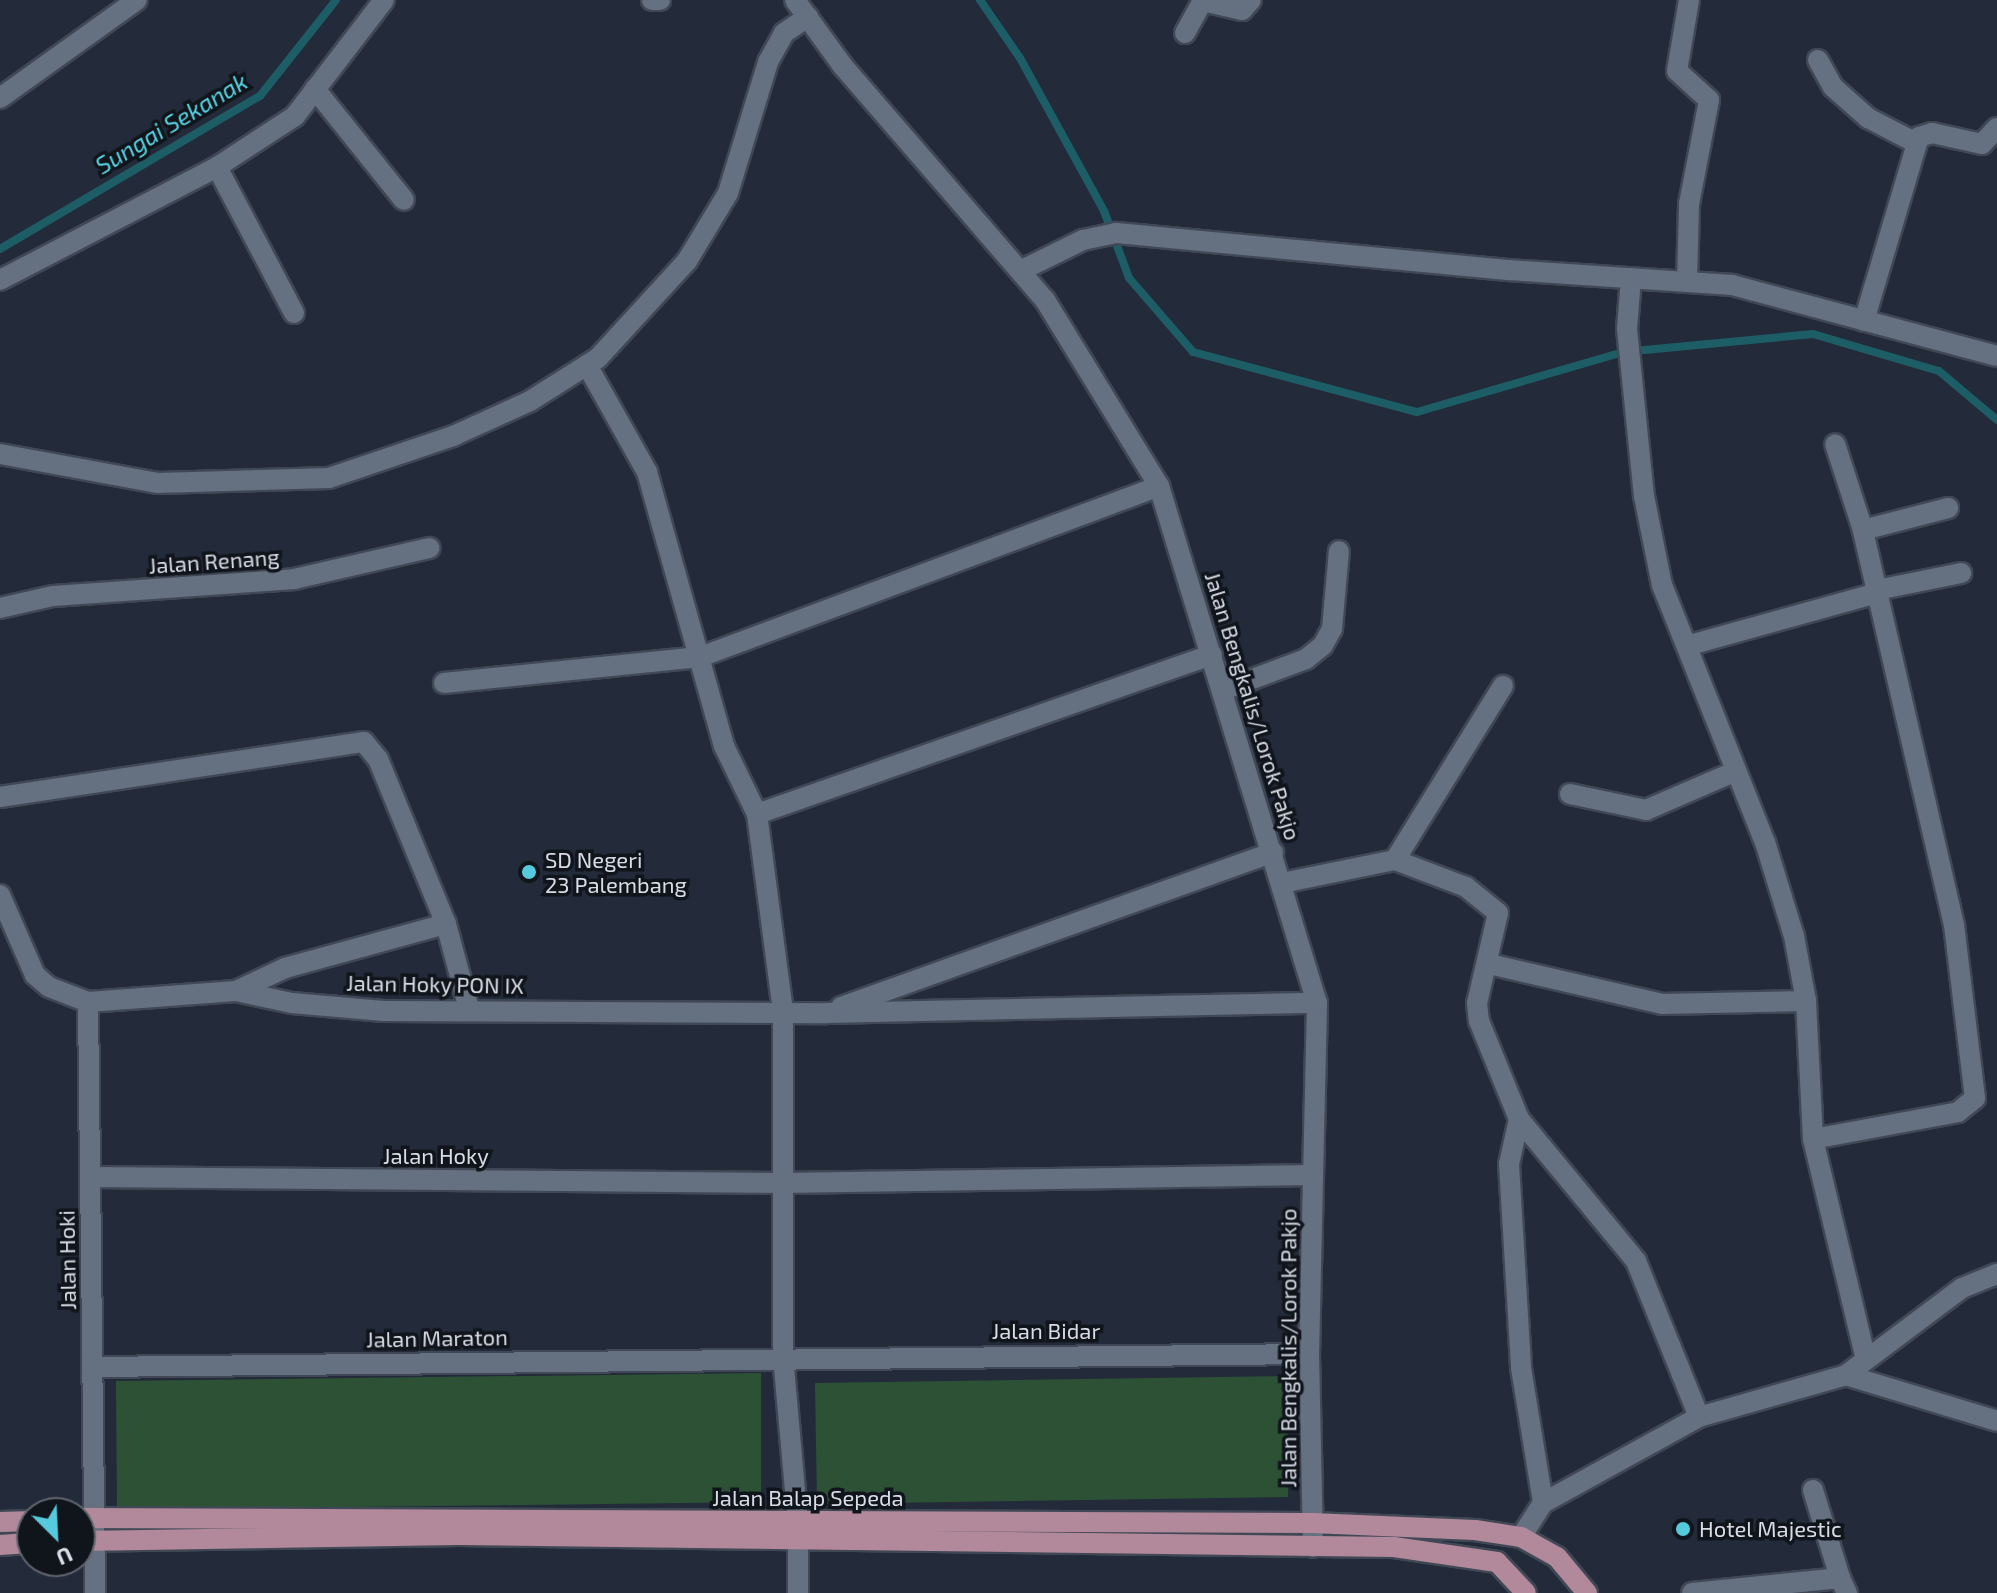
<!DOCTYPE html>
<style>
body{margin:0}
#map{position:relative;width:1997px;height:1593px;overflow:hidden;background:#232b3b;font-family:"Exo 2",sans-serif}
div>[style]{position:absolute}
.green>*{inset:0;background:#2d5135}
.stream>*{height:8px;margin:-4px;padding:0 4px;transform-origin:4px;border-radius:4px;background:#1d5e66}
.roads{filter:drop-shadow(2px 0 #414855) drop-shadow(-2px 0 #414855) drop-shadow(0 2px #414855) drop-shadow(0 -2px #414855)}
.street>*{height:20px;margin:-10px;padding:0 10px;transform-origin:10px;border-radius:10px;background:#657081}
.primary>*{height:20px;margin:-10px;padding:0 10px;transform-origin:10px;border-radius:10px;background:#b2899a}
.dots>*{width:22px;height:22px;translate:-50% -50%;box-sizing:border-box;border:4px solid #10141b;border-radius:50%}
span{translate:-50% -50%;white-space:nowrap;text-align:center;line-height:1.15;-webkit-text-stroke:7px #10141b;paint-order:stroke}
.street-label{font-size:22px;color:#d7dce7}
.poi-label{font-size:22px;color:#d7dce7}
.left{translate:0 -50%;text-align:left}
.water-label{font-size:24px;color:#57d4e4;font-style:italic}
.north{position:absolute;left:16px;top:1497px;width:80px;height:80px;box-sizing:border-box;background:#10141b;border:2px solid #60646d;border-radius:50%;rotate:156deg;font-size:22px;font-weight:700;line-height:32px;text-align:center;color:#d7dce7}
.north::after{content:'';display:block;margin:auto;width:28px;height:36px;background:#54cadc;clip-path:polygon(50% 0,100% 100%,50% 72%,0 100%)}
</style>
<div id="map">
<div class="green">
<i style="clip-path:polygon(761px 1373px,761px 1502px,117px 1510px,116px 1381px)"></i>
<i style="clip-path:polygon(1287px 1376px,1288px 1497px,817px 1504px,815px 1383px)"></i>
</div>
<div class="stream">
<i style="left:980px;top:0;width:70px;rotate:55.4deg"></i>
<i style="left:1020px;top:58px;width:175px;rotate:61.2deg"></i>
<i style="left:1104px;top:211px;width:72px;rotate:69.5deg"></i>
<i style="left:1129px;top:278px;width:98px;rotate:49.1deg"></i>
<i style="left:1193px;top:352px;width:232px;rotate:15deg"></i>
<i style="left:1417px;top:412px;width:215px;rotate:-16.2deg"></i>
<i style="left:1623px;top:352px;width:191px;rotate:-5.4deg"></i>
<i style="left:1813px;top:334px;width:131px;rotate:16.4deg"></i>
<i style="left:1939px;top:371px;width:76px;rotate:40.2deg"></i>
<i style="left:0;top:249px;width:302px;rotate:-30.5deg"></i>
<i style="left:260px;top:96px;width:122px;rotate:-51.6deg"></i>
</div>
<div class="roads">
<div class="street">
<i style="left:652px;top:0;width:8px"></i>
<i style="left:795px;top:0;width:80px;rotate:54.1deg"></i>
<i style="left:842px;top:65px;width:311px;rotate:49.2deg"></i>
<i style="left:1045px;top:300px;width:218px;rotate:58.5deg"></i>
<i style="left:1159px;top:486px;width:541px;rotate:73.01deg"></i>
<i style="left:1317px;top:1003px;width:351px;rotate:91.3deg"></i>
<i style="left:1309px;top:1354px;width:193px;rotate:88.8deg"></i>
<i style="left:1185px;top:33px;width:37px;rotate:-61deg"></i>
<i style="left:1203px;top:1px;width:40px;rotate:13deg"></i>
<i style="left:1242px;top:10px;width:13px;rotate:-48deg"></i>
<i style="left:1818px;top:60px;width:31px;rotate:61deg"></i>
<i style="left:1833px;top:87px;width:47px;rotate:41.5deg"></i>
<i style="left:1868px;top:118px;width:54px;rotate:27.5deg"></i>
<i style="left:315px;top:89px;width:142px;rotate:51.3deg"></i>
<i style="left:0;top:98px;width:168px;rotate:-35.6deg"></i>
<i style="left:217px;top:167px;width:165px;rotate:62.2deg"></i>
<i style="left:1020px;top:271px;width:70px;rotate:-26.2deg"></i>
<i style="left:1083px;top:240px;width:34px;rotate:-12deg"></i>
<i style="left:1116px;top:233px;width:394px;rotate:5.4deg"></i>
<i style="left:1508px;top:270px;width:225px;rotate:3.8deg"></i>
<i style="left:1732px;top:285px;width:274px;rotate:15deg"></i>
<i style="left:1631px;top:278px;width:51px;rotate:94.5deg"></i>
<i style="left:1627px;top:329px;width:168px;rotate:84.2deg"></i>
<i style="left:1644px;top:496px;width:91px;rotate:78.6deg"></i>
<i style="left:1662px;top:585px;width:277px;rotate:68.2deg"></i>
<i style="left:1765px;top:842px;width:98px;rotate:72.9deg"></i>
<i style="left:1794px;top:936px;width:66px;rotate:79.5deg"></i>
<i style="left:1806px;top:1001px;width:138px;rotate:87.1deg"></i>
<i style="left:1813px;top:1139px;width:226px;rotate:76.5deg"></i>
<i style="left:0;top:280px;width:245px;rotate:-27.5deg"></i>
<i style="left:217px;top:167px;width:93px;rotate:-33.2deg"></i>
<i style="left:295px;top:116px;width:146px;rotate:-52.5deg"></i>
<i style="left:1687px;top:282px;width:78px;rotate:-88.5deg"></i>
<i style="left:1689px;top:204px;width:106px;rotate:-79.1deg"></i>
<i style="left:1709px;top:100px;width:43px;rotate:-137.8deg"></i>
<i style="left:1677px;top:71px;width:72px;rotate:-80.4deg"></i>
<i style="left:1864px;top:321px;width:192px;rotate:-73.4deg"></i>
<i style="left:1919px;top:137px;width:14px;rotate:-17deg"></i>
<i style="left:1932px;top:133px;width:51px;rotate:12.4deg"></i>
<i style="left:1982px;top:144px;width:22px;rotate:-47deg"></i>
<i style="left:587px;top:365px;width:123px;rotate:60.7deg"></i>
<i style="left:647px;top:472px;width:285px;rotate:74.3deg"></i>
<i style="left:724px;top:746px;width:76px;rotate:64.1deg"></i>
<i style="left:757px;top:814px;width:199px;rotate:82.5deg"></i>
<i style="left:783px;top:1011px;width:345px;rotate:90deg"></i>
<i style="left:783px;top:1356px;width:168px;rotate:84.9deg"></i>
<i style="left:798px;top:1523px;width:70px;rotate:90deg"></i>
<i style="left:0;top:454px;width:161px;rotate:10.4deg"></i>
<i style="left:158px;top:483px;width:171px;rotate:-1.7deg"></i>
<i style="left:329px;top:478px;width:131px;rotate:-18.7deg"></i>
<i style="left:453px;top:436px;width:85px;rotate:-24.4deg"></i>
<i style="left:530px;top:401px;width:80px;rotate:-32.3deg"></i>
<i style="left:598px;top:358px;width:132px;rotate:-47.5deg"></i>
<i style="left:687px;top:261px;width:79px;rotate:-58.9deg"></i>
<i style="left:728px;top:193px;width:137px;rotate:-73deg"></i>
<i style="left:768px;top:62px;width:33px;rotate:-61deg"></i>
<i style="left:784px;top:33px;width:29px;rotate:-34deg"></i>
<i style="left:1863px;top:530px;width:88px;rotate:-14.5deg"></i>
<i style="left:1877px;top:590px;width:86px;rotate:-11.4deg"></i>
<i style="left:0;top:608px;width:54px;rotate:-12.8deg"></i>
<i style="left:53px;top:596px;width:242px;rotate:-4deg"></i>
<i style="left:294px;top:579px;width:139px;rotate:-12.9deg"></i>
<i style="left:1690px;top:645px;width:195px;rotate:-15.5deg"></i>
<i style="left:444px;top:683px;width:257px;rotate:-5.8deg"></i>
<i style="left:700px;top:657px;width:490px;rotate:-20.4deg"></i>
<i style="left:1223px;top:690px;width:89px;rotate:-20.5deg"></i>
<i style="left:1306px;top:659px;width:22px;rotate:-39deg"></i>
<i style="left:1323px;top:645px;width:18px;rotate:-61deg"></i>
<i style="left:1332px;top:629px;width:78px;rotate:-84.9deg"></i>
<i style="left:1570px;top:794px;width:78px;rotate:11.9deg"></i>
<i style="left:1646px;top:810px;width:98px;rotate:-23.4deg"></i>
<i style="left:0;top:797px;width:368px;rotate:-8.6deg"></i>
<i style="left:364px;top:742px;width:22px;rotate:51deg"></i>
<i style="left:378px;top:759px;width:178px;rotate:67.6deg"></i>
<i style="left:446px;top:924px;width:88px;rotate:74.9deg"></i>
<i style="left:757px;top:814px;width:482px;rotate:-19.3deg"></i>
<i style="left:1395px;top:860px;width:205px;rotate:-58.2deg"></i>
<i style="left:1282px;top:883px;width:115px;rotate:-11.5deg"></i>
<i style="left:1395px;top:860px;width:76px;rotate:20.8deg"></i>
<i style="left:1466px;top:887px;width:41px;rotate:39.1deg"></i>
<i style="left:1498px;top:913px;width:92px;rotate:103.1deg"></i>
<i style="left:1477px;top:1003px;width:18px;rotate:84deg"></i>
<i style="left:1479px;top:1021px;width:106px;rotate:67.8deg"></i>
<i style="left:1519px;top:1119px;width:46px;rotate:102.5deg"></i>
<i style="left:1509px;top:1164px;width:204px;rotate:86.6deg"></i>
<i style="left:1521px;top:1368px;width:137px;rotate:80.7deg"></i>
<i style="left:0;top:895px;width:87px;rotate:66.4deg"></i>
<i style="left:35px;top:975px;width:18px;rotate:41deg"></i>
<i style="left:49px;top:987px;width:42px;rotate:21deg"></i>
<i style="left:88px;top:1002px;width:148px;rotate:-4.3deg"></i>
<i style="left:236px;top:991px;width:57px;rotate:12.1deg"></i>
<i style="left:292px;top:1003px;width:92px;rotate:5deg"></i>
<i style="left:384px;top:1011px;width:442px;rotate:0.3deg"></i>
<i style="left:826px;top:1013px;width:491px;rotate:-1.2deg"></i>
<i style="left:1489px;top:964px;width:178px;rotate:13deg"></i>
<i style="left:1662px;top:1004px;width:144px;rotate:-1.2deg"></i>
<i style="left:236px;top:991px;width:54px;rotate:-25.1deg"></i>
<i style="left:285px;top:968px;width:167px;rotate:-15.3deg"></i>
<i style="left:88px;top:1002px;width:591px;rotate:89.32deg"></i>
<i style="left:841px;top:1007px;width:459px;rotate:-19.7deg"></i>
<i style="left:1519px;top:1119px;width:184px;rotate:50.5deg"></i>
<i style="left:1636px;top:1261px;width:168px;rotate:68deg"></i>
<i style="left:1813px;top:1139px;width:147px;rotate:-10.5deg"></i>
<i style="left:1958px;top:1112px;width:22px;rotate:-39deg"></i>
<i style="left:1975px;top:1098px;width:174px;rotate:-96.9deg"></i>
<i style="left:1954px;top:925px;width:405px;rotate:-103deg"></i>
<i style="left:1863px;top:530px;width:90px;rotate:-108deg"></i>
<i style="left:90px;top:1177px;width:691px;rotate:0.5deg"></i>
<i style="left:781px;top:1183px;width:532px;rotate:-0.86deg"></i>
<i style="left:92px;top:1367px;width:1217px;rotate:-0.61deg"></i>
<i style="left:1846px;top:1375px;width:158px;rotate:16.9deg"></i>
<i style="left:1813px;top:1490px;width:92px;rotate:72.9deg"></i>
<i style="left:1521px;top:1537px;width:40px;rotate:-57.1deg"></i>
<i style="left:1543px;top:1503px;width:178px;rotate:-28.9deg"></i>
<i style="left:1699px;top:1417px;width:153px;rotate:-15.9deg"></i>
<i style="left:1846px;top:1375px;width:145px;rotate:-36.9deg"></i>
<i style="left:1962px;top:1288px;width:38px;rotate:-22deg"></i>
<i style="left:1692px;top:1593px;width:149px;rotate:-5.8deg"></i>
<i style="left:1840px;top:1578px;width:17px;rotate:65deg"></i>
</div>
<div class="primary">
<i style="left:80px;top:1518px;width:1232px;rotate:0.23deg"></i>
<i style="left:1312px;top:1523px;width:163px;rotate:2.5deg"></i>
<i style="left:1475px;top:1530px;width:47px;rotate:8.7deg"></i>
<i style="left:1521px;top:1537px;width:41px;rotate:29.1deg"></i>
<i style="left:1557px;top:1557px;width:47px;rotate:50.2deg"></i>
<i style="left:0;top:1522px;width:32px;rotate:-2deg"></i>
<i style="left:80px;top:1541px;width:378px;rotate:-0.9deg"></i>
<i style="left:458px;top:1535px;width:936px;rotate:0.73deg"></i>
<i style="left:1394px;top:1547px;width:104px;rotate:8.3deg"></i>
<i style="left:0;top:1545px;width:32px;rotate:-4deg"></i>
<i style="left:1497px;top:1562px;width:42px;rotate:46.9deg"></i>
</div>
</div>
<div class="dots">
<i style="left:529px;top:872px;background:#54cadc"></i>
<i style="left:1683px;top:1529px;background:#54cadc"></i>
</div>
<div class="street-label">
<span style="left:214px;top:561px;rotate:-4deg">Jalan Renang</span>
<span style="left:1253px;top:706px;rotate:73deg">Jalan Bengkalis/Lorok Pakjo</span>
<span style="left:435px;top:984px;rotate:1deg">Jalan Hoky PON IX</span>
<span style="left:436px;top:1156px">Jalan Hoky</span>
<span style="left:67px;top:1260px;rotate:-91deg">Jalan Hoki</span>
<span style="left:1046px;top:1331px">Jalan Bidar</span>
<span style="left:437px;top:1338px;rotate:-1deg">Jalan Maraton</span>
<span style="left:1288px;top:1348px;rotate:-90deg">Jalan Bengkalis/Lorok Pakjo</span>
<span style="left:808px;top:1498px">Jalan Balap Sepeda</span>
</div>
<div class="poi-label">
<span class="left" style="left:545px;top:872px">SD Negeri<br>23 Palembang</span>
<span class="left" style="left:1699px;top:1529px">Hotel Majestic</span>
</div>
<div class="water-label">
<span style="left:171px;top:123px;rotate:-31deg">Sungai Sekanak</span>
</div>
<div class="north">U</div>
</div>
